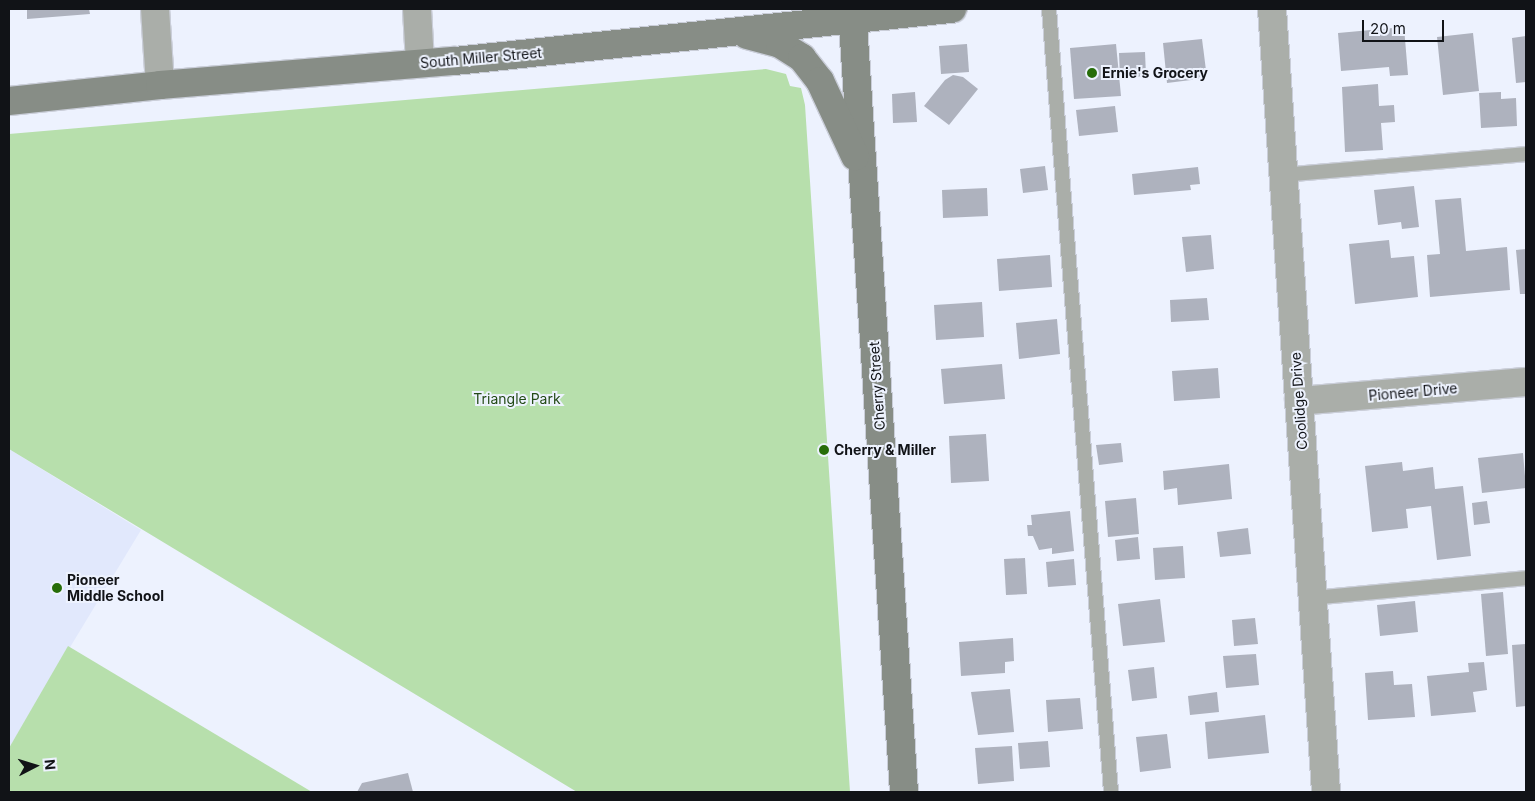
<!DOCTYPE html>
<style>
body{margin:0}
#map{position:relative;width:1535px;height:801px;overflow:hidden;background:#edf2fe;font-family:Inter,sans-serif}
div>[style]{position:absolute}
.built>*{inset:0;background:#e1e8fc}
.green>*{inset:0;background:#b7dfac}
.building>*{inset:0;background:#aeb2be}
.roads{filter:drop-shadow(1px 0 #caced9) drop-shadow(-1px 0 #caced9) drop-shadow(0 1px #caced9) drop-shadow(0 -1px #caced9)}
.lane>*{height:14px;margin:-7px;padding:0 7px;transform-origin:7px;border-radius:7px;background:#aaaea9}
.street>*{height:28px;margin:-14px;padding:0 14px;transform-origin:14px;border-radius:14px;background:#aaaea9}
.secondary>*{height:28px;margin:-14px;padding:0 14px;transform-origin:14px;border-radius:14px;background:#878d86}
.dots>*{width:14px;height:14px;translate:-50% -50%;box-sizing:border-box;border:2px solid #edf2fe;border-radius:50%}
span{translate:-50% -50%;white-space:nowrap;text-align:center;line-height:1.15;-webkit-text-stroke:4px #edf2fe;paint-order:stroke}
.street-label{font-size:14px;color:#111317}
.poi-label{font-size:14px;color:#111317;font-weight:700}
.left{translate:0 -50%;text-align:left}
.park-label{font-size:14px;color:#234a16}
.frame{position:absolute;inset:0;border:10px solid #111317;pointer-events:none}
.north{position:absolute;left:10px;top:741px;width:50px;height:50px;-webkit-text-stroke:4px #edf2fe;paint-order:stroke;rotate:85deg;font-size:14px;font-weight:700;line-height:20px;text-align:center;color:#111317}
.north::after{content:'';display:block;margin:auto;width:18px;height:22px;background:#111317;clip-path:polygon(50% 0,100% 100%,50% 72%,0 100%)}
.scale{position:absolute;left:1362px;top:20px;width:82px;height:22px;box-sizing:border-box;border:2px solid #111317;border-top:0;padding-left:6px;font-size:15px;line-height:18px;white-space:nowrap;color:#111317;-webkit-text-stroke:4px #edf2fe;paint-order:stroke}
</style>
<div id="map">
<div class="built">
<i style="clip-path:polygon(9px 449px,141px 530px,9px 748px)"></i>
</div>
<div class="green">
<i style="clip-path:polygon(766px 69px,786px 74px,790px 86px,801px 88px,805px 105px,850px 792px,577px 792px,9px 449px,9px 134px)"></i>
<i style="clip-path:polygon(68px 646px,312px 792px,9px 792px,9px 748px)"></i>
</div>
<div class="building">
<i style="clip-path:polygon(27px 9px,89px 9px,90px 14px,27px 19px)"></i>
<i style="clip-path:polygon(1404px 27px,1408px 75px,1390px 76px,1389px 67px,1341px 71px,1338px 33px)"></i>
<i style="clip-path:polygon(1473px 33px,1479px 91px,1443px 95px,1437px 37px)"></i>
<i style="clip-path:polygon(1526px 36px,1526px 82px,1516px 83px,1512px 38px)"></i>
<i style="clip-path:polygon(1202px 39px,1207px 78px,1167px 83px,1163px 43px)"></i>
<i style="clip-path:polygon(967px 44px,969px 72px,941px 74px,939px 46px)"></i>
<i style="clip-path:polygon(1116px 44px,1121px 96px,1074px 99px,1070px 48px)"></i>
<i style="clip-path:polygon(1145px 52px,1146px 76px,1120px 78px,1119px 53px)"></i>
<i style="clip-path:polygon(953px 75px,963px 77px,978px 89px,949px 125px,924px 106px,945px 80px)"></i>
<i style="clip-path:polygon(1378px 84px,1379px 106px,1394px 105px,1395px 122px,1381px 123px,1383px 150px,1345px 152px,1342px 87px)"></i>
<i style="clip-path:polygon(915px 92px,917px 122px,893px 123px,892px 94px)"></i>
<i style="clip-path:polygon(1501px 92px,1501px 99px,1516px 98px,1517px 126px,1481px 128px,1479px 93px)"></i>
<i style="clip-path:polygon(1115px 106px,1118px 132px,1079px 136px,1076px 110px)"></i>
<i style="clip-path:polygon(1045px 166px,1048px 190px,1023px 193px,1020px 169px)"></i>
<i style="clip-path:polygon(1198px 167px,1200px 184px,1190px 185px,1191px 190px,1134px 195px,1132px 174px)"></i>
<i style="clip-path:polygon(1414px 186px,1419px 227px,1402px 229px,1401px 222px,1378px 225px,1374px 190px)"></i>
<i style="clip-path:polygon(987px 188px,988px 216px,943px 218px,942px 190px)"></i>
<i style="clip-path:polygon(1461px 198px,1466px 251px,1507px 247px,1510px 290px,1430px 297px,1427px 255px,1440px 254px,1435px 200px)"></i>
<i style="clip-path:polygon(1211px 235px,1214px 269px,1186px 272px,1182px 237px)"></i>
<i style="clip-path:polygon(1389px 240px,1391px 258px,1414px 256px,1418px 297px,1355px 304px,1349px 244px)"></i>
<i style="clip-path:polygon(1526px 249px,1526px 294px,1520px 294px,1516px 250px)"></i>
<i style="clip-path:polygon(1050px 255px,1052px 287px,999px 291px,997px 259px)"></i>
<i style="clip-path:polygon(1207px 298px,1209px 320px,1171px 322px,1170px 300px)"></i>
<i style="clip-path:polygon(982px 302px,984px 337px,936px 340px,934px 305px)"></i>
<i style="clip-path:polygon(1057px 319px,1060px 354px,1019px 359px,1016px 323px)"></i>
<i style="clip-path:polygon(1002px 364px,1005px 399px,944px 404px,941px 369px)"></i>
<i style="clip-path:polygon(1218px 368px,1220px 398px,1174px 401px,1172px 371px)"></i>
<i style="clip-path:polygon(986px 434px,989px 481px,951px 483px,949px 436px)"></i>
<i style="clip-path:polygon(1121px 443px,1123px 462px,1099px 465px,1096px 445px)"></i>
<i style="clip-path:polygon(1523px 453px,1526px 488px,1482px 493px,1478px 458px)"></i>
<i style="clip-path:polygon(1402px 462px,1403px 471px,1433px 467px,1435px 489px,1463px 486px,1471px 556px,1437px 560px,1431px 506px,1406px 509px,1408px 528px,1372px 532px,1365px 466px)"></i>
<i style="clip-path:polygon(1229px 464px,1232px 499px,1178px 505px,1177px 488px,1164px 490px,1163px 471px)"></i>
<i style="clip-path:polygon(1136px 498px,1139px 534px,1108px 537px,1105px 501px)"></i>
<i style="clip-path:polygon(1487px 501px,1490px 523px,1474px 525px,1472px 503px)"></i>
<i style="clip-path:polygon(1070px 511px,1074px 551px,1052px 554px,1052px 548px,1039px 550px,1033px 536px,1028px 536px,1027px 525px,1032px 525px,1031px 515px)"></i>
<i style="clip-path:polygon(1248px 528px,1251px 554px,1220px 557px,1217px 532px)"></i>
<i style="clip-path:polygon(1138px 537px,1140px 559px,1117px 561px,1115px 540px)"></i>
<i style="clip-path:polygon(1183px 546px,1185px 578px,1155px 580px,1153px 548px)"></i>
<i style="clip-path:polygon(1025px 558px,1027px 594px,1006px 595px,1004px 559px)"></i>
<i style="clip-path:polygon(1074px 559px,1076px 585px,1048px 587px,1046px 562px)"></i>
<i style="clip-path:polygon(1503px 592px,1508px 654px,1486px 656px,1481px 594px)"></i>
<i style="clip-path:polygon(1160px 599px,1165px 642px,1123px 646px,1118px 604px)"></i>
<i style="clip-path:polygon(1415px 601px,1418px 632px,1380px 636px,1377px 605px)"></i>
<i style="clip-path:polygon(1255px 618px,1258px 644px,1234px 646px,1232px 620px)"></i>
<i style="clip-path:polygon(1013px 638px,1014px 661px,1005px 662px,1005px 673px,961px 676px,959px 642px)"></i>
<i style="clip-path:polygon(1526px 644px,1526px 706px,1516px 707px,1512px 645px)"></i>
<i style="clip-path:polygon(1256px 654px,1259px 685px,1226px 688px,1223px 656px)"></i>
<i style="clip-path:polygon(1484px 662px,1487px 690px,1473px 692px,1476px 712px,1431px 716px,1427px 676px,1469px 672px,1468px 663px)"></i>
<i style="clip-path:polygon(1154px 667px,1157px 698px,1132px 701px,1128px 670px)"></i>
<i style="clip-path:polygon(1393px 671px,1394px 685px,1412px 684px,1415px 717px,1368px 720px,1365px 673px)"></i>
<i style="clip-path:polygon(1010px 689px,1014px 732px,978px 735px,971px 692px)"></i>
<i style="clip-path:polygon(1217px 692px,1219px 712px,1190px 715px,1188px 696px)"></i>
<i style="clip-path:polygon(1080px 698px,1083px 729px,1048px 732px,1046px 700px)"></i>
<i style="clip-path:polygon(1265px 715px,1269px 753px,1208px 759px,1205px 722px)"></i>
<i style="clip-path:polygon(1167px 734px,1171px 768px,1140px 772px,1136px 737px)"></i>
<i style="clip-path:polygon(1048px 741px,1050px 767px,1020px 769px,1018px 743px)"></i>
<i style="clip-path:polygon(1012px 746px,1014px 781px,978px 784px,975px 748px)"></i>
<i style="clip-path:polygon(408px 773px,413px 792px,357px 792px,362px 783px)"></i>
</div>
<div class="roads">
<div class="lane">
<i style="left:1049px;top:9px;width:785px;rotate:85.47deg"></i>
<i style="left:1283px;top:175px;width:244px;rotate:-4.9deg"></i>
<i style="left:1312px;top:598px;width:215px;rotate:-5.3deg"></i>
</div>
<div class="street">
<i style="left:155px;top:9px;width:76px;rotate:86.2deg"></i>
<i style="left:417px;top:9px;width:54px;rotate:86.8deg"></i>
<i style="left:1272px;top:9px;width:785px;rotate:86.05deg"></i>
<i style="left:1299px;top:401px;width:228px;rotate:-4.8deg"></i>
</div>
<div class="secondary">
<i style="left:852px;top:9px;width:785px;rotate:86.2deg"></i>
<i style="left:747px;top:35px;width:34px;rotate:15deg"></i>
<i style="left:780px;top:44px;width:26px;rotate:32deg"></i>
<i style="left:802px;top:58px;width:29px;rotate:52deg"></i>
<i style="left:820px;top:81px;width:83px;rotate:65deg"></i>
<i style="left:9px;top:101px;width:152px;rotate:-6deg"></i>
<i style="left:160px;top:85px;width:296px;rotate:-4.7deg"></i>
<i style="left:455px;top:61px;width:500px;rotate:-6deg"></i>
</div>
</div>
<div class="dots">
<i style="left:1092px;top:73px;background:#276d09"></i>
<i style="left:824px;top:450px;background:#276d09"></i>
<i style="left:57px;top:588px;background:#276d09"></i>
</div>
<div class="street-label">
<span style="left:481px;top:58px;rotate:-5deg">South Miller Street</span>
<span style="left:877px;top:386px;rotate:-94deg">Cherry Street</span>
<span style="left:1413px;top:392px;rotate:-5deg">Pioneer Drive</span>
<span style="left:1299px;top:401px;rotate:-94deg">Coolidge Drive</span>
</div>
<div class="poi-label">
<span class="left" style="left:1102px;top:73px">Ernie's Grocery</span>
<span class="left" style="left:834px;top:450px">Cherry &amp; Miller</span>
<span class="left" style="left:67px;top:588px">Pioneer<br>Middle School</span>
</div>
<div class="park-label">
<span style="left:517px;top:399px">Triangle Park</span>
</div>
<div class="frame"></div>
<div class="north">N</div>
<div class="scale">20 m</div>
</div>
